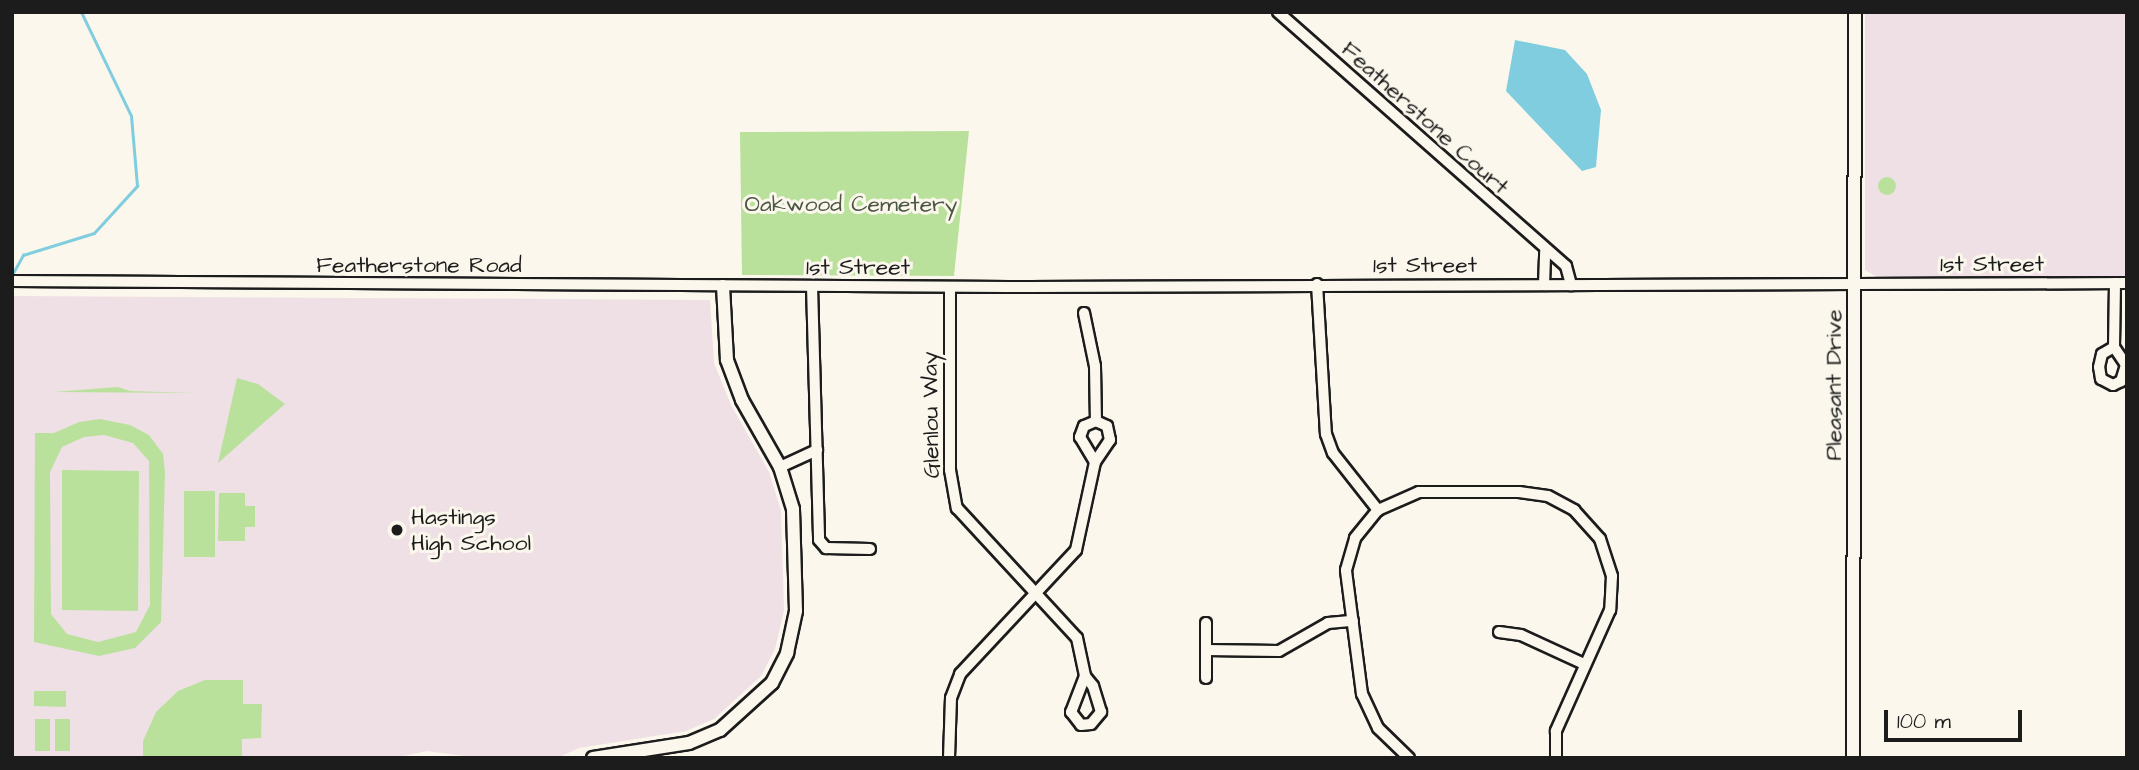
<!DOCTYPE html>
<style>
body{margin:0}
#map{position:relative;width:2139px;height:770px;overflow:hidden;background:#fbf7ec;font-family:"Architects Daughter",sans-serif}
div>[style]{position:absolute}
.built>*{inset:0;background:#eee0e4}
.green>*{inset:0;background:#bae19c}
.round{border-radius:50%}
.water>*{inset:0;background:#80cddf}
.stream>*{height:2.5px;margin:-1.25px;padding:0 1.25px;transform-origin:1.25px;border-radius:1.25px;background:#80cddf}
.roads{filter:drop-shadow(2px 0 #1c1c1c) drop-shadow(-2px 0 #1c1c1c) drop-shadow(0 2px #1c1c1c) drop-shadow(0 -2px #1c1c1c)}
.minor>*{height:10px;margin:-5px;padding:0 5px;transform-origin:5px;border-radius:5px;background:#fbf7ec}
.tertiary>*{height:12px;margin:-6px;padding:0 6px;transform-origin:6px;border-radius:6px;background:#fbf7ec}
.dots>*{width:19px;height:19px;translate:-50% -50%;box-sizing:border-box;border:4px solid #fbf7ec;border-radius:50%}
span{translate:-50% -50%;white-space:nowrap;text-align:center;line-height:1.15;-webkit-text-stroke:6px #fbf7ec;paint-order:stroke}
.street-label{font-size:23px;color:#1c1c1c}
.park-label{font-size:23px;color:#4b5742}
.poi-label{font-size:23px;color:#1c1c1c}
.left{translate:0 -50%;text-align:left}
.frame{position:absolute;inset:0;border:14px solid #1c1c1c;pointer-events:none}
.scale{position:absolute;left:1884px;top:710px;width:138px;height:32px;box-sizing:border-box;border:4px solid #1c1c1c;border-top:0;padding-left:9px;font-size:21px;line-height:24px;white-space:nowrap;color:#1c1c1c;-webkit-text-stroke:5px #fbf7ec;paint-order:stroke}
</style>
<div id="map">
<div class="built">
<i style="clip-path:polygon(1865px 12px,2127px 12px,2127px 276px,1877px 277px,1865px 270px)"></i>
<i style="clip-path:polygon(12px 296px,710px 300px,714px 363px,731px 405px,769px 472px,781px 511px,784px 610px,775px 649px,761px 676px,714px 719px,686px 731px,579px 748px,557px 758px,479px 758px,427px 751px,394px 758px,12px 758px)"></i>
</div>
<div class="green">
<i style="clip-path:polygon(969px 131px,954px 276px,742px 275px,740px 132px)"></i>
<i class="round" style="left:1878px;top:177px;width:18px;height:18px"></i>
<i style="clip-path:polygon(237px 378px,258px 384px,285px 404px,218px 463px)"></i>
<i style="clip-path:polygon(118px 387px,130px 391px,193px 393px,54px 392px)"></i>
<i style="clip-path:polygon(evenodd,100px 419px,130px 425px,149px 435px,163px 454px,165px 472px,161px 622px,135px 648px,99px 656px,34px 642px,35px 433px,54px 433px,79px 422px,100px 419px,104px 435px,133px 443px,149px 461px,150px 605px,136px 632px,98px 642px,67px 634px,51px 614px,50px 472px,62px 447px,84px 437px,104px 435px)"></i>
<i style="clip-path:polygon(62px 470px,139px 471px,138px 611px,62px 610px)"></i>
<i style="clip-path:polygon(184px 491px,215px 491px,215px 557px,184px 557px)"></i>
<i style="clip-path:polygon(219px 493px,245px 493px,245px 506px,255px 506px,255px 527px,245px 527px,245px 541px,218px 541px)"></i>
<i style="clip-path:polygon(205px 680px,243px 680px,243px 704px,262px 704px,261px 738px,242px 739px,242px 758px,143px 758px,143px 741px,156px 712px,178px 691px)"></i>
<i style="clip-path:polygon(34px 691px,66px 691px,66px 707px,34px 706px)"></i>
<i style="clip-path:polygon(35px 719px,50px 719px,50px 751px,35px 751px)"></i>
<i style="clip-path:polygon(55px 719px,70px 719px,70px 751px,55px 751px)"></i>
</div>
<div class="water">
<i style="clip-path:polygon(1515px 40px,1565px 50px,1587px 74px,1601px 110px,1596px 167px,1582px 171px,1506px 91px)"></i>
</div>
<div class="stream">
<i style="left:12px;top:275px;width:23px;rotate:-61deg"></i>
<i style="left:23px;top:255px;width:74px;rotate:-17.2deg"></i>
<i style="left:94px;top:233px;width:64px;rotate:-47.5deg"></i>
<i style="left:137px;top:186px;width:70px;rotate:-94.9deg"></i>
<i style="left:131px;top:116px;width:115px;rotate:-115.7deg"></i>
</div>
<div class="roads">
<div class="minor">
<i style="left:1278px;top:12px;width:384px;rotate:41.4deg"></i>
<i style="left:1566px;top:266px;width:20px;rotate:75deg"></i>
<i style="left:12px;top:281px;width:997px;rotate:0.34deg"></i>
<i style="left:1009px;top:287px;width:1118px;rotate:-0.2deg"></i>
<i style="left:1317px;top:284px;width:150px;rotate:86.6deg"></i>
<i style="left:1326px;top:434px;width:20px;rotate:70deg"></i>
<i style="left:1333px;top:453px;width:73px;rotate:51.7deg"></i>
<i style="left:1544px;top:285px;width:33px;rotate:-88deg"></i>
<i style="left:812px;top:286px;width:254px;rotate:88.4deg"></i>
<i style="left:819px;top:540px;width:11px;rotate:49deg"></i>
<i style="left:826px;top:548px;width:44px;rotate:1.3deg"></i>
<i style="left:950px;top:287px;width:183px;rotate:90deg"></i>
<i style="left:950px;top:470px;width:39px;rotate:80deg"></i>
<i style="left:957px;top:508px;width:177px;rotate:47.3deg"></i>
<i style="left:1077px;top:638px;width:39px;rotate:78deg"></i>
<i style="left:1085px;top:676px;width:39px;rotate:111deg"></i>
<i style="left:1071px;top:712px;width:16px;rotate:52deg"></i>
<i style="left:1081px;top:725px;width:10px;rotate:-6deg"></i>
<i style="left:1091px;top:724px;width:16px;rotate:-50deg"></i>
<i style="left:1101px;top:712px;width:27px;rotate:-107deg"></i>
<i style="left:1093px;top:686px;width:13px;rotate:-129deg"></i>
<i style="left:1084px;top:313px;width:54px;rotate:78.3deg"></i>
<i style="left:1095px;top:366px;width:55px;rotate:89deg"></i>
<i style="left:2114px;top:347px;width:22px;rotate:56deg"></i>
<i style="left:2126px;top:365px;width:17px;rotate:107deg"></i>
<i style="left:2121px;top:381px;width:9px;rotate:153deg"></i>
<i style="left:2113px;top:385px;width:13px;rotate:-153deg"></i>
<i style="left:2101px;top:379px;width:12px;rotate:-99deg"></i>
<i style="left:2099px;top:367px;width:13px;rotate:-77deg"></i>
<i style="left:2102px;top:354px;width:14px;rotate:-30deg"></i>
<i style="left:2114px;top:347px;width:64px;rotate:-89.1deg"></i>
<i style="left:780px;top:467px;width:41px;rotate:-24.7deg"></i>
<i style="left:1499px;top:632px;width:22px;rotate:8deg"></i>
<i style="left:1521px;top:635px;width:67px;rotate:24.7deg"></i>
<i style="left:1206px;top:650px;width:73px;rotate:0.8deg"></i>
<i style="left:1279px;top:651px;width:56px;rotate:-29.7deg"></i>
<i style="left:1328px;top:623px;width:25px;rotate:-5deg"></i>
<i style="left:1206px;top:678px;width:55px;rotate:-90deg"></i>
<i style="left:949px;top:758px;width:60px;rotate:-88.1deg"></i>
<i style="left:951px;top:698px;width:26px;rotate:-69deg"></i>
<i style="left:960px;top:674px;width:170px;rotate:-46.9deg"></i>
<i style="left:1076px;top:550px;width:90px;rotate:-77.8deg"></i>
<i style="left:1095px;top:462px;width:27px;rotate:-56deg"></i>
<i style="left:1110px;top:440px;width:14px;rotate:-102deg"></i>
<i style="left:1107px;top:426px;width:12px;rotate:-156deg"></i>
<i style="left:1096px;top:421px;width:13px;rotate:157deg"></i>
<i style="left:1084px;top:426px;width:12px;rotate:110deg"></i>
<i style="left:1080px;top:437px;width:29px;rotate:59deg"></i>
<i style="left:1409px;top:758px;width:43px;rotate:-135.9deg"></i>
<i style="left:1378px;top:728px;width:38px;rotate:-115deg"></i>
<i style="left:1362px;top:694px;width:125px;rotate:-97.4deg"></i>
<i style="left:1346px;top:570px;width:33px;rotate:-74deg"></i>
<i style="left:1355px;top:538px;width:36px;rotate:-51deg"></i>
<i style="left:1378px;top:510px;width:45px;rotate:-23.7deg"></i>
<i style="left:1419px;top:492px;width:100px"></i>
<i style="left:1519px;top:492px;width:29px;rotate:8deg"></i>
<i style="left:1548px;top:496px;width:30px;rotate:28deg"></i>
<i style="left:1574px;top:510px;width:39px;rotate:48deg"></i>
<i style="left:1600px;top:539px;width:39px;rotate:72deg"></i>
<i style="left:1612px;top:576px;width:34px;rotate:93deg"></i>
<i style="left:1610px;top:610px;width:133px;rotate:114.1deg"></i>
<i style="left:1556px;top:731px;width:27px;rotate:90deg"></i>
</div>
<div class="tertiary">
<i style="left:593px;top:758px;width:97px;rotate:-8.9deg"></i>
<i style="left:689px;top:743px;width:34px;rotate:-23deg"></i>
<i style="left:720px;top:730px;width:70px;rotate:-42.1deg"></i>
<i style="left:772px;top:683px;width:34px;rotate:-63deg"></i>
<i style="left:787px;top:653px;width:43px;rotate:-77.9deg"></i>
<i style="left:796px;top:611px;width:102px;rotate:-91.7deg"></i>
<i style="left:793px;top:509px;width:44px;rotate:-107.2deg"></i>
<i style="left:780px;top:467px;width:77px;rotate:-119.6deg"></i>
<i style="left:742px;top:400px;width:43px;rotate:-110.6deg"></i>
<i style="left:727px;top:360px;width:74px;rotate:-93.1deg"></i>
<i style="left:1853px;top:758px;width:746px;rotate:-89.85deg"></i>
</div>
</div>
<div class="dots">
<i style="left:397px;top:530px;background:#1c1c1c"></i>
</div>
<div class="street-label">
<span style="left:1425px;top:118px;rotate:42deg">Featherstone Court</span>
<span style="left:1992px;top:264px">1st Street</span>
<span style="left:419px;top:265px">Featherstone Road</span>
<span style="left:1425px;top:265px">1st Street</span>
<span style="left:858px;top:267px">1st Street</span>
<span style="left:1834px;top:385px;rotate:-90deg">Pleasant Drive</span>
<span style="left:931px;top:415px;rotate:-91deg">Glenlou Way</span>
</div>
<div class="park-label">
<span style="left:851px;top:204px">Oakwood Cemetery</span>
</div>
<div class="poi-label">
<span class="left" style="left:411px;top:530px">Hastings<br>High School</span>
</div>
<div class="frame"></div>
<div class="scale">100 m</div>
</div>
